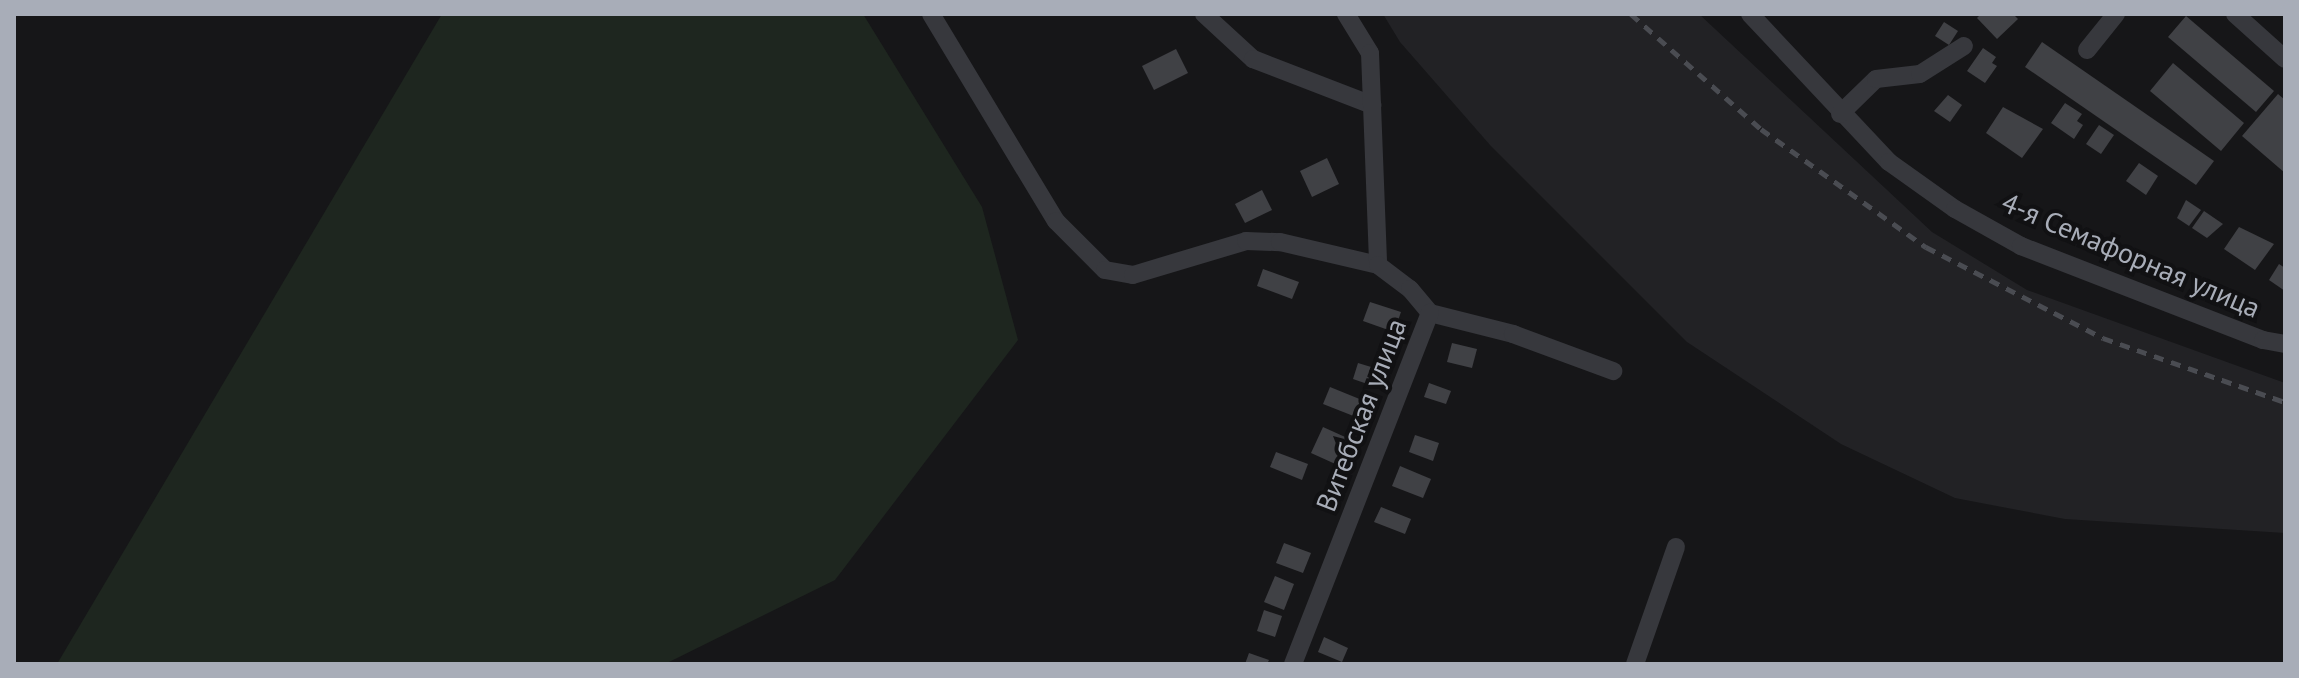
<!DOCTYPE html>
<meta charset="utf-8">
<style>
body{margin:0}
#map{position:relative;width:2299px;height:678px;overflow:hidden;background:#161618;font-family:"PT Sans",sans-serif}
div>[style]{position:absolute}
.built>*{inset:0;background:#222225}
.green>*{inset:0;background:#1e261f}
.building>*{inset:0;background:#404145}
.minor>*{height:18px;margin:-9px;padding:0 9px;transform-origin:9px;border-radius:9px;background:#37383d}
.rail>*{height:5px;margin-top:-2.5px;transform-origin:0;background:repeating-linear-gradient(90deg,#4a4c52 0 10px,transparent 0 18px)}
span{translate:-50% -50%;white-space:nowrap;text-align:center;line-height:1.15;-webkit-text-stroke:8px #111113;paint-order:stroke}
.street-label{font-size:28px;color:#a8adb8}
.frame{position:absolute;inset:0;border:16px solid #a8adb8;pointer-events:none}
</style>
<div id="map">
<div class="built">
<i style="clip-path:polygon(1383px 14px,1699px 14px,1932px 232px,2027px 290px,2285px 383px,2285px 533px,2065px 519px,1955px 498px,1841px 444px,1687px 342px,1490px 145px,1400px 42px)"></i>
</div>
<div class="green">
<i style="clip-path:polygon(442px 14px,863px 14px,982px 207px,1018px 340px,835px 580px,665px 664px,57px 664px)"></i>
</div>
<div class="building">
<i style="clip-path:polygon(1981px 14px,2013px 14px,2018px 19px,1997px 39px,1977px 18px)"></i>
<i style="clip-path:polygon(2186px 16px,2274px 91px,2256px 112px,2168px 37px)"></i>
<i style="clip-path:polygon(1944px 22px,1958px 31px,1949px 45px,1935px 36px)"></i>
<i style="clip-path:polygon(2042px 42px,2214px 161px,2196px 185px,2025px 67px)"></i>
<i style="clip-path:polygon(1983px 48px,1996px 57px,1992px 63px,1997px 66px,1985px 83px,1967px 71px)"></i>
<i style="clip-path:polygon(1176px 49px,1188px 73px,1154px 90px,1142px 66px)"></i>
<i style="clip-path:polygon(2173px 63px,2244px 123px,2221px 151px,2150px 91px)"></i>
<i style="clip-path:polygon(2278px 94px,2285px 100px,2285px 173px,2242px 136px)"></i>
<i style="clip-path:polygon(1948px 95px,1962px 105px,1950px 122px,1934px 111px)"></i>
<i style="clip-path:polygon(2065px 103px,2082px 114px,2077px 121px,2083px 125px,2074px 139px,2051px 123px)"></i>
<i style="clip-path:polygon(2003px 107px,2043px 129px,2022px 158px,1986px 133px)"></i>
<i style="clip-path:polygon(2099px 125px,2114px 135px,2101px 154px,2086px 144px)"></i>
<i style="clip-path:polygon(1327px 158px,1339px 184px,1312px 197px,1300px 171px)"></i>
<i style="clip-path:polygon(2139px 163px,2158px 176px,2146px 195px,2126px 181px)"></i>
<i style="clip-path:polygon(1262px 190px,1272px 210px,1245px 223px,1235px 204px)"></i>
<i style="clip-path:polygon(2186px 200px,2201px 210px,2189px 226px,2177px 218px)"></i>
<i style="clip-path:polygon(2204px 211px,2223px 224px,2207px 238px,2192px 228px)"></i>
<i style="clip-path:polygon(2239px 227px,2274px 244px,2255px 270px,2224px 249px)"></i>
<i style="clip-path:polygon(2279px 264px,2285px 268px,2285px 291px,2269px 280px)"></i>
<i style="clip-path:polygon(1263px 269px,1299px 282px,1292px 299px,1257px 286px)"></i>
<i style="clip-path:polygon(1370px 302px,1401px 312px,1394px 332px,1363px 321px)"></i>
<i style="clip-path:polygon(1452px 343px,1477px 349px,1472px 368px,1447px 362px)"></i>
<i style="clip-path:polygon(1358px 363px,1381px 370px,1376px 387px,1353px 379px)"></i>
<i style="clip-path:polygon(1429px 383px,1451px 391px,1446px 404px,1424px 397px)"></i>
<i style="clip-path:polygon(1330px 387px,1362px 400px,1356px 417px,1323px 404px)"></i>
<i style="clip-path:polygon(1323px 427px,1354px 441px,1342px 467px,1311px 453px)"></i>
<i style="clip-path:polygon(1415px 435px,1439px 443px,1433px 461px,1409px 452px)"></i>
<i style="clip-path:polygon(1276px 452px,1308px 464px,1302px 480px,1270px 467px)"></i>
<i style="clip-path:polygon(1400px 466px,1431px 479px,1423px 498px,1392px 486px)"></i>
<i style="clip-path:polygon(1381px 507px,1411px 519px,1405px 534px,1374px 522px)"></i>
<i style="clip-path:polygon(1284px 543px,1311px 553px,1303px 573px,1276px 563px)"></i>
<i style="clip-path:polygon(1275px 576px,1294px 584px,1284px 610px,1264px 602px)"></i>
<i style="clip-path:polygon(1264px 610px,1282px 616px,1275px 637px,1257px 631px)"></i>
<i style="clip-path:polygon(1324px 637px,1348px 648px,1342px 662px,1318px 652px)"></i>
<i style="clip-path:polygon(1249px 653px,1269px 660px,1267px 664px,1245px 664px)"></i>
</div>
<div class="minor">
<i style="left:931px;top:14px;width:242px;rotate:58.9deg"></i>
<i style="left:1056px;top:221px;width:69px;rotate:45deg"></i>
<i style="left:1105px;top:270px;width:28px;rotate:10deg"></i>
<i style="left:1133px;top:275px;width:118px;rotate:-16.7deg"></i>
<i style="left:1246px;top:241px;width:34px;rotate:2deg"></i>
<i style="left:1280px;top:242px;width:101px;rotate:13.2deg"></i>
<i style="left:1204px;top:14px;width:67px;rotate:42.6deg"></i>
<i style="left:1253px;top:59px;width:128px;rotate:21.1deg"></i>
<i style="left:1346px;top:14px;width:46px;rotate:58.4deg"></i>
<i style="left:1370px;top:53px;width:212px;rotate:87.8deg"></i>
<i style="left:1378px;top:265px;width:40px;rotate:37deg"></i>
<i style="left:1410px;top:289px;width:31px;rotate:50deg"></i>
<i style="left:1750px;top:14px;width:203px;rotate:46.8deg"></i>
<i style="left:1889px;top:162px;width:81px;rotate:35.5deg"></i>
<i style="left:1955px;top:209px;width:76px;rotate:29.3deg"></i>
<i style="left:2021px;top:246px;width:260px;rotate:21.2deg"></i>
<i style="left:2263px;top:340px;width:22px;rotate:10deg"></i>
<i style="left:2235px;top:14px;width:67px;rotate:42deg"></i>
<i style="left:2087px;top:50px;width:46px;rotate:-51.1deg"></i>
<i style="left:1840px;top:114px;width:50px;rotate:-44.2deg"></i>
<i style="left:1876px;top:79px;width:44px;rotate:-6.5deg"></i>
<i style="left:1920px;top:74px;width:52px;rotate:-32.5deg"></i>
<i style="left:1430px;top:313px;width:86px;rotate:14.2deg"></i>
<i style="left:1513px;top:334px;width:107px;rotate:20.3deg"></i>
<i style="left:1293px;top:664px;width:377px;rotate:-68.7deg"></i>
<i style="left:1635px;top:664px;width:124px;rotate:-70.7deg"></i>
</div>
<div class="rail">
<i style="left:1631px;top:14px;width:174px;rotate:41.5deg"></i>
<i style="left:1761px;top:129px;width:203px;rotate:35.6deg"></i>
<i style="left:1926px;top:247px;width:199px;rotate:27.2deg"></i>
<i style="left:2103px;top:338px;width:193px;rotate:19.4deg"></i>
</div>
<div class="street-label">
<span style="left:2131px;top:255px;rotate:23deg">4-я Семафорная улица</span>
<span style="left:1361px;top:415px;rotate:-69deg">Витебская улица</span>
</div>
<div class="frame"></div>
</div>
